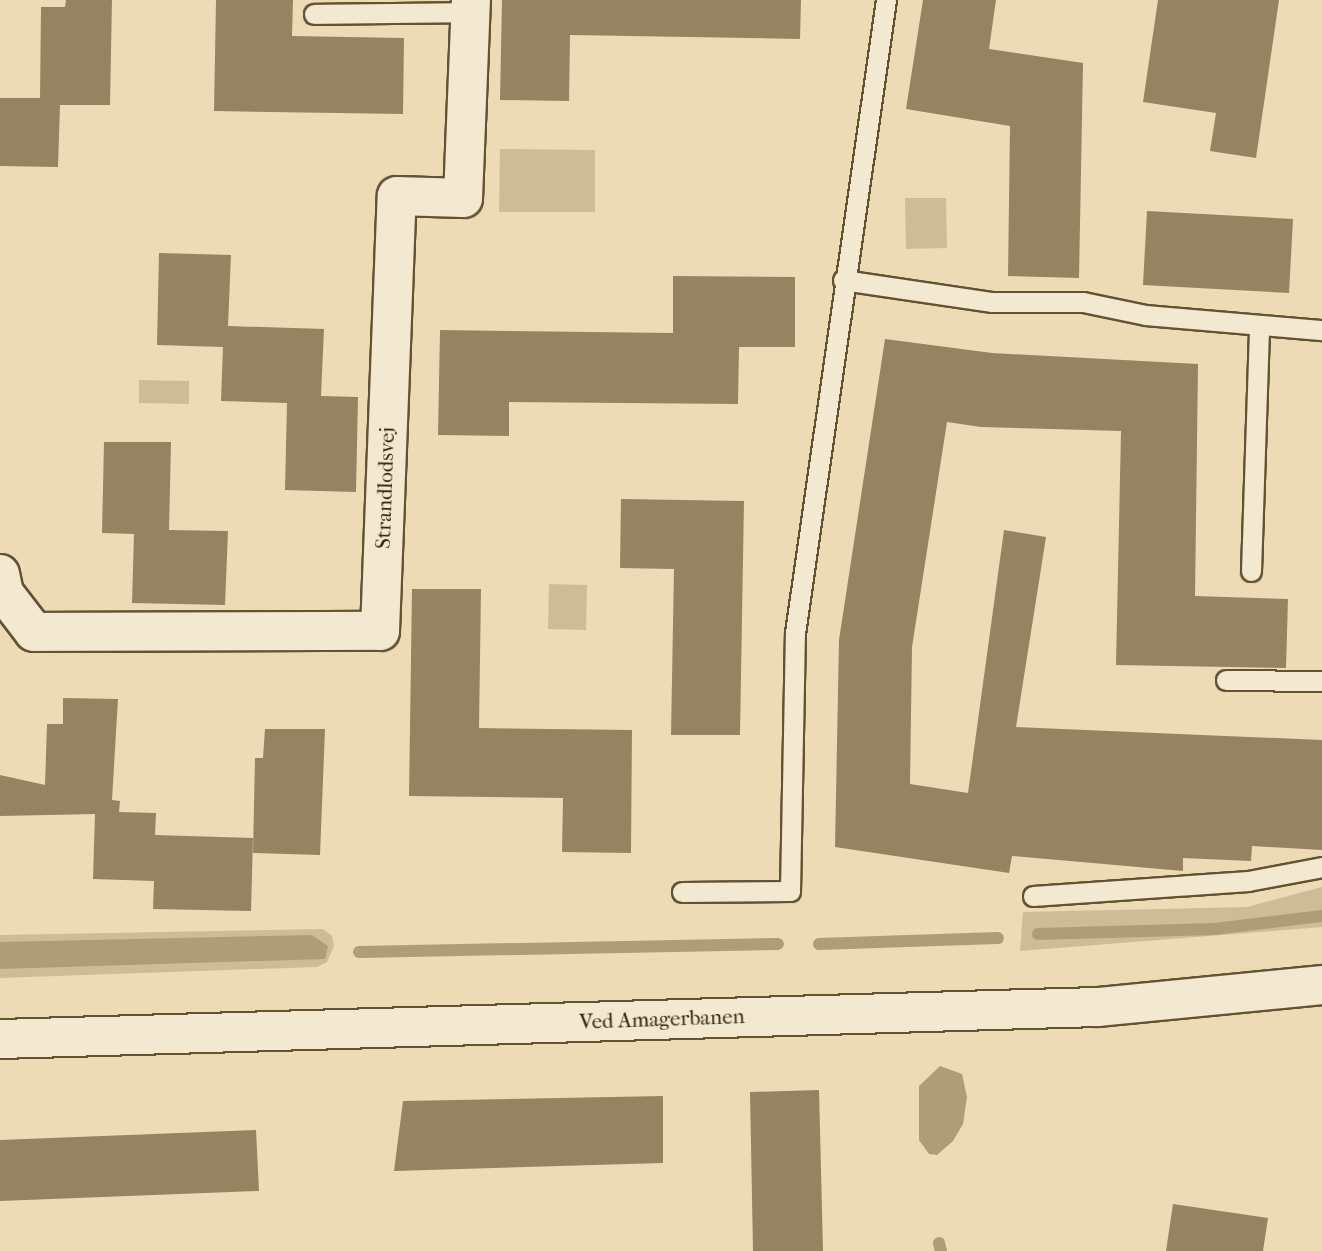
<!DOCTYPE html>
<style>
body{margin:0}
#map{position:relative;width:1322px;height:1251px;overflow:hidden;background:#eddbb6;font-family:"IM FELL French Canon",serif}
div>[style]{position:absolute}
.green>*{inset:0;background:#cebc98}
.water>*{inset:0;background:#af9d7a}
.stream>*{height:12px;margin:-6px;padding:0 6px;transform-origin:6px;border-radius:6px;background:#af9d7a}
.building>*{inset:0;background:#958362}
.roads{filter:drop-shadow(2px 0 #645233) drop-shadow(-2px 0 #645233) drop-shadow(0 2px #645233) drop-shadow(0 -2px #645233)}
.service>*{height:19px;margin:-9.5px;padding:0 9.5px;transform-origin:9.5px;border-radius:9.5px;background:#f3e8d0}
.minor>*{height:38px;margin:-19px;padding:0 19px;transform-origin:19px;border-radius:19px;background:#f3e8d0}
span{translate:-50% -50%;white-space:nowrap;text-align:center;line-height:1.15;-webkit-text-stroke:5px #f3e8d0;paint-order:stroke}
.street-label{font-size:21px;color:#362407}
</style>
<div id="map">
<div class="green">
<i style="clip-path:polygon(500px 149px,595px 150px,595px 212px,499px 212px)"></i>
<i style="clip-path:polygon(905px 198px,946px 198px,947px 248px,906px 249px)"></i>
<i style="clip-path:polygon(139px 380px,189px 381px,189px 404px,139px 403px)"></i>
<i style="clip-path:polygon(549px 584px,587px 585px,586px 630px,548px 629px)"></i>
<i style="clip-path:polygon(1322px 887px,1322px 927px,1020px 951px,1023px 912px,1247px 907px)"></i>
<i style="clip-path:polygon(323px 929px,332px 936px,334px 946px,327px 962px,317px 967px,0 978px,0 935px)"></i>
</div>
<div class="water">
<i style="clip-path:polygon(312px 935px,328px 946px,325px 959px,0 969px,0 942px)"></i>
<i style="clip-path:polygon(940px 1066px,962px 1074px,967px 1097px,963px 1124px,953px 1141px,937px 1155px,929px 1154px,919px 1140px,919px 1086px)"></i>
</div>
<div class="stream">
<i style="left:1038px;top:934px;width:176px;rotate:-1.6deg"></i>
<i style="left:1214px;top:929px;width:109px;rotate:-6.9deg"></i>
<i style="left:819px;top:944px;width:179px;rotate:-1.9deg"></i>
<i style="left:359px;top:952px;width:419px;rotate:-1.1deg"></i>
<i style="left:939px;top:1243px;width:8px;rotate:76deg"></i>
</div>
<div class="building">
<i style="clip-path:polygon(66px 0,112px 0,110px 105px,60px 105px,58px 167px,0 166px,0 98px,40px 98px,41px 7px,65px 7px)"></i>
<i style="clip-path:polygon(216px 0,293px 0,292px 36px,404px 38px,403px 114px,214px 111px)"></i>
<i style="clip-path:polygon(502px 0,801px 0,800px 39px,570px 35px,569px 101px,500px 100px)"></i>
<i style="clip-path:polygon(923px 0,996px 0,989px 49px,1083px 63px,1079px 278px,1008px 276px,1010px 126px,906px 109px)"></i>
<i style="clip-path:polygon(1158px 0,1279px 0,1256px 158px,1210px 151px,1216px 113px,1143px 102px)"></i>
<i style="clip-path:polygon(1147px 211px,1293px 219px,1289px 293px,1143px 285px)"></i>
<i style="clip-path:polygon(159px 253px,231px 255px,228px 326px,324px 329px,321px 396px,358px 397px,356px 492px,285px 490px,287px 403px,221px 401px,223px 347px,157px 345px)"></i>
<i style="clip-path:polygon(673px 276px,795px 277px,795px 347px,739px 347px,738px 404px,509px 402px,509px 436px,438px 435px,440px 330px,673px 333px)"></i>
<i style="clip-path:polygon(885px 339px,992px 353px,1198px 364px,1195px 596px,1288px 599px,1286px 668px,1116px 665px,1121px 431px,981px 427px,947px 422px,912px 647px,910px 784px,968px 793px,1004px 530px,1046px 537px,1016px 727px,1322px 740px,1322px 850px,1252px 846px,1251px 861px,1183px 858px,1183px 871px,1012px 856px,1009px 873px,835px 847px,839px 640px)"></i>
<i style="clip-path:polygon(104px 442px,171px 442px,169px 530px,228px 531px,225px 605px,132px 603px,134px 534px,102px 533px)"></i>
<i style="clip-path:polygon(621px 499px,744px 501px,740px 735px,671px 735px,674px 569px,620px 568px)"></i>
<i style="clip-path:polygon(412px 589px,481px 589px,479px 728px,632px 730px,631px 853px,562px 852px,563px 798px,409px 796px)"></i>
<i style="clip-path:polygon(63px 698px,118px 699px,112px 800px,120px 801px,119px 812px,156px 813px,155px 835px,253px 838px,251px 911px,153px 909px,154px 881px,93px 879px,95px 814px,0 816px,0 775px,45px 785px,47px 724px,63px 724px)"></i>
<i style="clip-path:polygon(265px 729px,325px 729px,320px 855px,253px 853px,255px 758px,263px 758px)"></i>
<i style="clip-path:polygon(819px 1090px,823px 1251px,753px 1251px,750px 1092px)"></i>
<i style="clip-path:polygon(663px 1096px,663px 1163px,394px 1171px,403px 1101px)"></i>
<i style="clip-path:polygon(256px 1130px,259px 1191px,0 1201px,0 1140px)"></i>
<i style="clip-path:polygon(1173px 1204px,1268px 1218px,1263px 1251px,1166px 1251px)"></i>
</div>
<div class="roads">
<div class="service">
<i style="left:314px;top:14px;width:157px;rotate:-0.7deg"></i>
<i style="left:843px;top:280px;width:151px;rotate:8.4deg"></i>
<i style="left:992px;top:302px;width:91px"></i>
<i style="left:1083px;top:302px;width:64px;rotate:11.7deg"></i>
<i style="left:1146px;top:315px;width:177px;rotate:4.9deg"></i>
<i style="left:1251px;top:571px;width:246px;rotate:-88.1deg"></i>
<i style="left:1226px;top:680px;width:96px;rotate:0.6deg"></i>
<i style="left:682px;top:892px;width:108px;rotate:-0.5deg"></i>
<i style="left:790px;top:891px;width:258px;rotate:-88.9deg"></i>
<i style="left:795px;top:633px;width:640px;rotate:-81.82deg"></i>
<i style="left:1033px;top:896px;width:216px;rotate:-4deg"></i>
<i style="left:1248px;top:881px;width:75px;rotate:-10.7deg"></i>
</div>
<div class="minor">
<i style="left:0;top:574px;width:19px;rotate:78deg"></i>
<i style="left:4px;top:593px;width:49px;rotate:52.4deg"></i>
<i style="left:34px;top:632px;width:346px;rotate:-0.2deg"></i>
<i style="left:380px;top:631px;width:435px;rotate:-87.8deg"></i>
<i style="left:397px;top:196px;width:66px;rotate:1.7deg"></i>
<i style="left:463px;top:198px;width:198px;rotate:-87.7deg"></i>
<i style="left:0;top:1039px;width:1098px;rotate:-1.67deg"></i>
<i style="left:1098px;top:1007px;width:225px;rotate:-5.6deg"></i>
</div>
</div>
<div class="street-label">
<span style="left:385px;top:488px;rotate:-88deg">Strandlodsvej</span>
<span style="left:662px;top:1019px;rotate:-2deg">Ved Amagerbanen</span>
</div>
</div>
